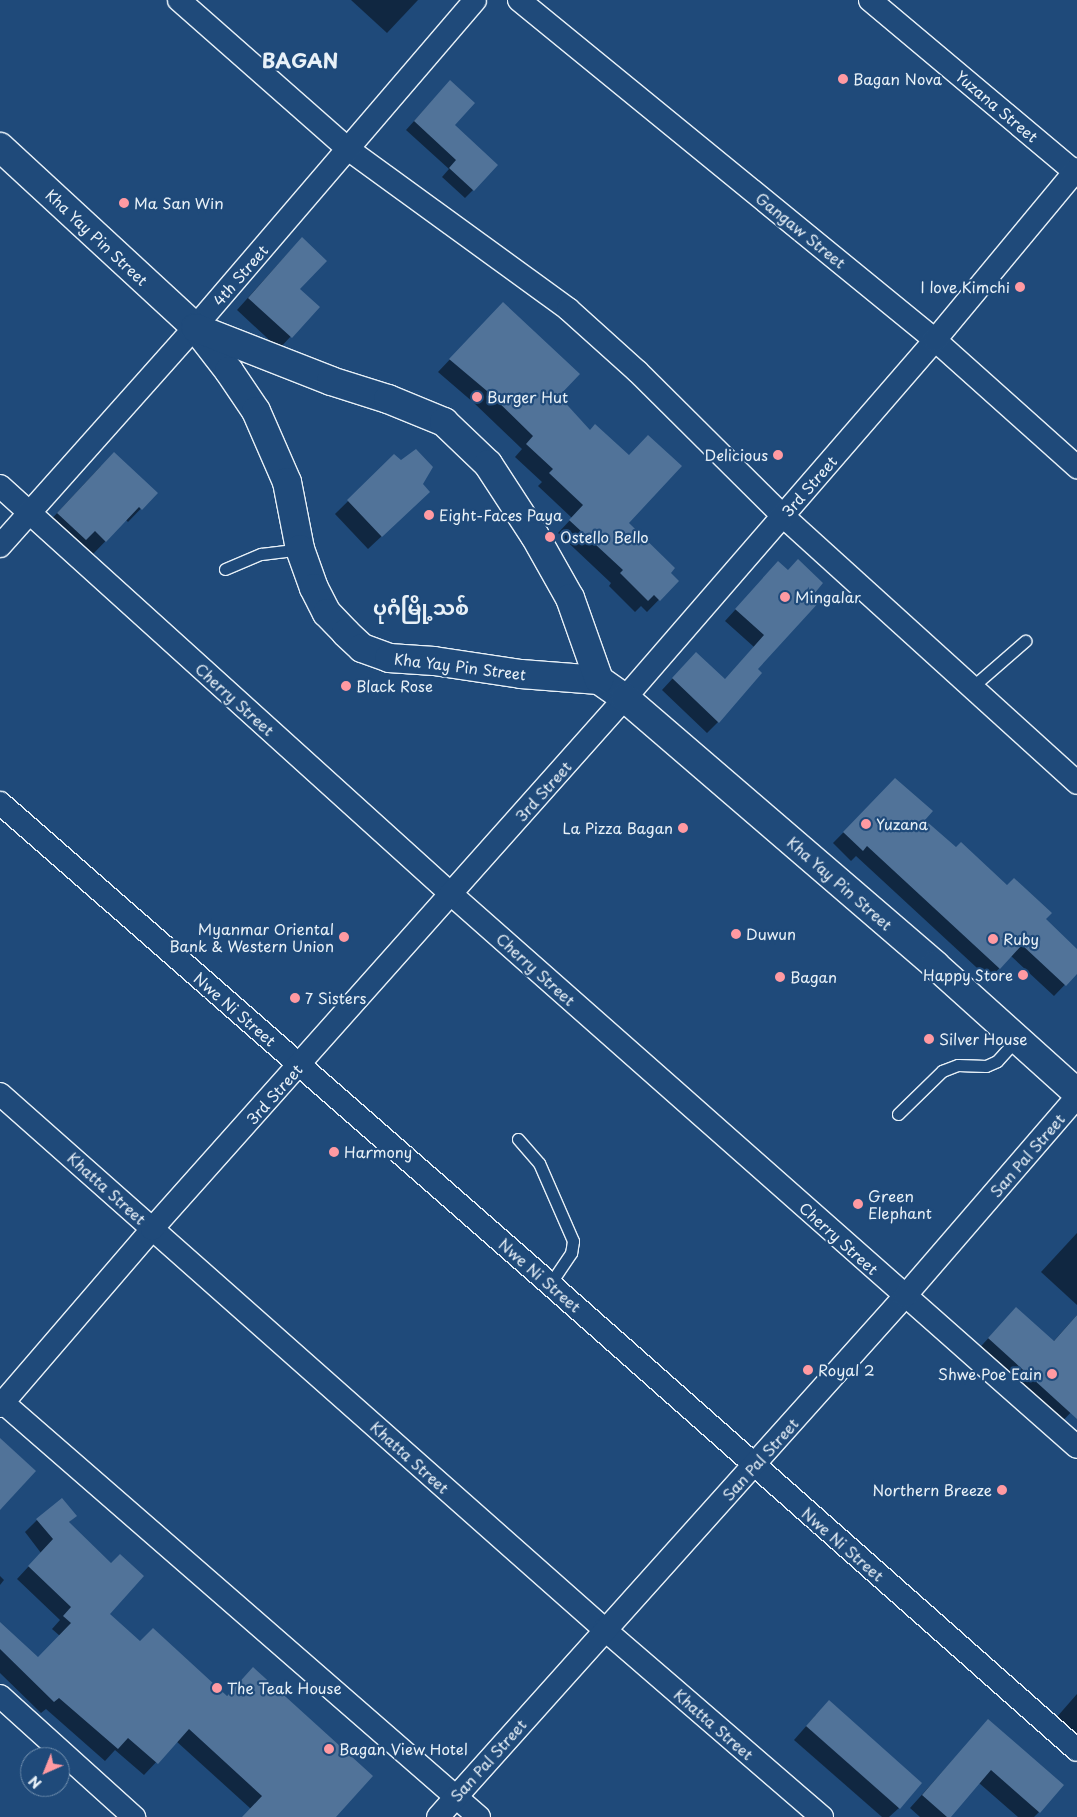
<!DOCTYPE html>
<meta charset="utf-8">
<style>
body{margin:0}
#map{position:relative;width:1077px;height:1817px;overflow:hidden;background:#1f4a7a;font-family:"Playpen Sans","Noto Sans Myanmar",sans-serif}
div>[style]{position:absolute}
.shadow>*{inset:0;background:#0007}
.building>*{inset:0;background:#517399}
.roads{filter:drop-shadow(1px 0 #e8f1f8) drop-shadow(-1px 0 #e8f1f8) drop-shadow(0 1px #e8f1f8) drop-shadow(0 -1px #e8f1f8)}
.lane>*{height:11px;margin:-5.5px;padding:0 5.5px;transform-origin:5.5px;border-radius:5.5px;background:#1f4a7a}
.street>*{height:22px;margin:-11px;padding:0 11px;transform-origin:11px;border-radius:11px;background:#1f4a7a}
.secondary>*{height:28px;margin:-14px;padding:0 14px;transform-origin:14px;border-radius:14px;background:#1f4a7a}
.dots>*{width:14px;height:14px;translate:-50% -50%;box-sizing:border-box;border:2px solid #1f4a7a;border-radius:50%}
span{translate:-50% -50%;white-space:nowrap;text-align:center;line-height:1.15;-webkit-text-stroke:4.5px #1f4a7a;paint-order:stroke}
.poi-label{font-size:15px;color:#e8f1f8}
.left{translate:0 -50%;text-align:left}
.right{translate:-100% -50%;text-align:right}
.street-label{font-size:15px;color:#e8f1f8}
.district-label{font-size:20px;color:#e8f1f8;font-weight:700}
.north{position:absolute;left:20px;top:1747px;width:50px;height:50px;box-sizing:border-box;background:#1f4a7a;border:1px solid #6f8dac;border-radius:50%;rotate:224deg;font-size:14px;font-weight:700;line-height:20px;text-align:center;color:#e8f1f8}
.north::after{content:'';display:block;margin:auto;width:18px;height:22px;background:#ff9aa2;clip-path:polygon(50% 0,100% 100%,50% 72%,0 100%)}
</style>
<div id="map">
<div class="shadow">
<i style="clip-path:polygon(351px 0,418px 0,387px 33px)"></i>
<i style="clip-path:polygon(442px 90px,473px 190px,465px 198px,442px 177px,449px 169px,406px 130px)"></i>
<i style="clip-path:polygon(290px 251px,298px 289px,318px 307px,279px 349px,237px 310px)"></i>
<i style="clip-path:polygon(491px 316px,557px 396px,627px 523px,677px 581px,647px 612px,641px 606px,635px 612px,609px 586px,611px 583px,558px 533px,572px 518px,538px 486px,542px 482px,515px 457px,522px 449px,474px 403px,438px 372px)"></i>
<i style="clip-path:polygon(394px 456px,421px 484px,416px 504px,368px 549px,335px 514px)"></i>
<i style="clip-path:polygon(101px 466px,156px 493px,128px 522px,126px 520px,93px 554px,81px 543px,73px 552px,45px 526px)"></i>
<i style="clip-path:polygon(788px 571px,756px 669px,718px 722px,707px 733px,662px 690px,685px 665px,725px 680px,754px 647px,725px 621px,768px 574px)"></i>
<i style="clip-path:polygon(895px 780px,923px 820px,956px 849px,1044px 919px,1077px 950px,1077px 972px,1054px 996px,1011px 956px,989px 979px,856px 856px,851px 861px,833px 843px)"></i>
<i style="clip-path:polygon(1077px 1233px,1077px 1305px,1041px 1272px)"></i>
<i style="clip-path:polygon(1016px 1308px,1053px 1342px,1077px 1315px,1077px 1406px,1054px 1430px,972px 1356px)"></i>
<i style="clip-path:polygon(75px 1516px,68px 1523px,108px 1614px,140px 1642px,226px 1697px,241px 1681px,334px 1817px,243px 1817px,251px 1809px,176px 1741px,144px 1775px,115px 1750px,105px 1761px,46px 1709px,41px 1713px,0 1673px,0 1624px,38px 1659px,60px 1636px,52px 1629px,60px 1620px,17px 1579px,41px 1553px,25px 1532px,37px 1520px)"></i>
<i style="clip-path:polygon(0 1576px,4px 1580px,0 1585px)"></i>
<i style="clip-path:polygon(1077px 1694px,1077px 1751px,1049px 1726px)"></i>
<i style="clip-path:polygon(816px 1715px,899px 1808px,889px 1817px,882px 1817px,794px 1740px)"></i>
<i style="clip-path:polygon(988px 1721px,1039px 1812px,1034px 1817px,1018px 1817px,979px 1783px,949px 1817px,920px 1817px,910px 1808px)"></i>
</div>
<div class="building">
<i style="clip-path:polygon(450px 80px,475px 103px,455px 125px,498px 165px,474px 191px,449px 168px,456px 160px,414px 121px)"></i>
<i style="clip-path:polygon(302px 237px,327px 261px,300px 289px,320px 307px,292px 338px,248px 298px)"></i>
<i style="clip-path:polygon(503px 302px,580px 374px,559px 396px,590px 430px,595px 424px,629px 455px,648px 435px,682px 466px,629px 523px,675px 568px,671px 573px,679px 581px,660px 601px,654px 595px,648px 601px,620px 573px,623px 570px,569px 520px,583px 505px,549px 473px,553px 469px,526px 444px,533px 436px,487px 391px,449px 359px)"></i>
<i style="clip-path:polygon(416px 449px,433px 467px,423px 484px,430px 492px,382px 537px,347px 500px,394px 454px,401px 460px)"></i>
<i style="clip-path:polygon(114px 452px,158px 493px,142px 510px,139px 507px,106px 542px,95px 531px,86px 540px,57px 513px)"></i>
<i style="clip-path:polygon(798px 559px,823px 583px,814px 594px,821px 600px,758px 669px,762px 673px,719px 723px,672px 678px,696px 652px,725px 679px,764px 635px,735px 609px,778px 561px,788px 570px)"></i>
<i style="clip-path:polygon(895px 778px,933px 811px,925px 820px,956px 847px,961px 842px,1007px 885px,1014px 878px,1052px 913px,1046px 919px,1077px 949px,1077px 974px,1066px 986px,1022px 945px,1000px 969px,867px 846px,863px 851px,843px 832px)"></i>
<i style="clip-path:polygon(1016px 1307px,1054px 1341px,1077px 1315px,1077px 1419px,988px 1338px)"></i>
<i style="clip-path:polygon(0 1438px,36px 1471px,0 1510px)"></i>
<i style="clip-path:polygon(62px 1498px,77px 1516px,69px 1522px,111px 1563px,120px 1554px,144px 1576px,110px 1614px,140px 1641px,153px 1628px,227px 1696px,253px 1667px,373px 1776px,336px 1817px,242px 1817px,262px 1796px,189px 1729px,158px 1764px,128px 1738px,118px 1749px,59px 1698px,54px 1702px,0 1649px,0 1622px,38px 1657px,71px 1623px,63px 1616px,71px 1607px,28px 1566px,53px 1539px,36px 1519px)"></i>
<i style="clip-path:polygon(829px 1700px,922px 1783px,900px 1809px,806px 1726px)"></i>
<i style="clip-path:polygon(988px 1719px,1064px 1785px,1040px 1813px,991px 1770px,951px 1817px,947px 1817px,922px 1795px)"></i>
</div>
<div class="roads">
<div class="lane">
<i style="left:225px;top:569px;width:39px;rotate:-23deg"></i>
<i style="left:261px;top:554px;width:39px;rotate:-7deg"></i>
<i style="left:971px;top:688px;width:72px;rotate:-41deg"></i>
<i style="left:898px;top:1114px;width:62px;rotate:-44.3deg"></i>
<i style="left:942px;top:1071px;width:17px;rotate:-21deg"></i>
<i style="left:958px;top:1065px;width:28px;rotate:2deg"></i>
<i style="left:986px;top:1066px;width:12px;rotate:-24deg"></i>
<i style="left:997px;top:1061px;width:30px;rotate:-48deg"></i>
<i style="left:518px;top:1139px;width:32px;rotate:49deg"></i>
<i style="left:539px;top:1163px;width:85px;rotate:66.4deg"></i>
<i style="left:573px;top:1241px;width:12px;rotate:99deg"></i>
<i style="left:571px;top:1253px;width:37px;rotate:124deg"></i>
</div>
<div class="street">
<i style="left:179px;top:0;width:225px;rotate:41.4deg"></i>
<i style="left:348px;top:149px;width:272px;rotate:36deg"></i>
<i style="left:568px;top:309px;width:94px;rotate:42deg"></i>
<i style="left:638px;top:372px;width:204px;rotate:44.8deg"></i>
<i style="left:783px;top:516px;width:397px;rotate:42.2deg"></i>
<i style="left:519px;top:0;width:537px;rotate:39.26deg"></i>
<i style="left:935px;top:340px;width:191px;rotate:41.8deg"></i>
<i style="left:870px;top:0;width:270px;rotate:40deg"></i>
<i style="left:0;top:486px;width:608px;rotate:42.13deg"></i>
<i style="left:451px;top:894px;width:835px;rotate:41.46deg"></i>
<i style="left:0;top:546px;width:293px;rotate:-48.3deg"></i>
<i style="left:195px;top:327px;width:430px;rotate:-49.4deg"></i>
<i style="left:0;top:803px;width:731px;rotate:41.17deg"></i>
<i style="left:550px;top:1284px;width:703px;rotate:41.48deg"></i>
<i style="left:0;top:1094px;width:807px;rotate:41.53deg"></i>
<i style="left:604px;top:1629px;width:288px;rotate:40.8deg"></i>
<i style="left:0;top:1400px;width:635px;rotate:41.04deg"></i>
<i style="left:0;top:1406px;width:233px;rotate:-49.3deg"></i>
<i style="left:152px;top:1229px;width:711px;rotate:-48.31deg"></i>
<i style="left:625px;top:698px;width:474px;rotate:-49.1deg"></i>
<i style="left:935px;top:340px;width:222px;rotate:-50.3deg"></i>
<i style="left:0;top:1696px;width:181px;rotate:42.1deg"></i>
<i style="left:438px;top:1817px;width:700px;rotate:-48.13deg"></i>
<i style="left:905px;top:1296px;width:263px;rotate:-49.2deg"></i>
</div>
<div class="secondary">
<i style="left:0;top:147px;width:265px;rotate:42.7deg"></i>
<i style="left:195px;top:327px;width:56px;rotate:52.3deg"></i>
<i style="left:229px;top:371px;width:48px;rotate:56deg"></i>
<i style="left:256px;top:411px;width:77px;rotate:66.4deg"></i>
<i style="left:287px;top:482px;width:68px;rotate:79deg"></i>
<i style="left:300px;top:549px;width:41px;rotate:70.3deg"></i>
<i style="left:314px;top:588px;width:28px;rotate:63deg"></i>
<i style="left:327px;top:613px;width:28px;rotate:46deg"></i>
<i style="left:346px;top:633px;width:22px;rotate:43deg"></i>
<i style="left:362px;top:648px;width:29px;rotate:20deg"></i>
<i style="left:389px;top:658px;width:45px;rotate:3.8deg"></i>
<i style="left:434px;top:661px;width:88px;rotate:8.5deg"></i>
<i style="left:521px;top:674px;width:78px;rotate:4.4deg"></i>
<i style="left:599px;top:680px;width:32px;rotate:35deg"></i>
<i style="left:625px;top:698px;width:409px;rotate:40.7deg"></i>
<i style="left:935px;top:965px;width:191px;rotate:42deg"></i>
<i style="left:196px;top:328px;width:145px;rotate:21.4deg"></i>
<i style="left:331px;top:381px;width:60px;rotate:17.5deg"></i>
<i style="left:388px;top:399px;width:61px;rotate:22.3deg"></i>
<i style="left:444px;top:422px;width:61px;rotate:43.7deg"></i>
<i style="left:488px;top:464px;width:86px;rotate:56.9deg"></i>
<i style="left:535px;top:536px;width:71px;rotate:60.6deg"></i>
<i style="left:570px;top:598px;width:87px;rotate:70.5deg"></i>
</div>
</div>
<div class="dots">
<i style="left:843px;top:79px;background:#ff9aa2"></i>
<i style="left:124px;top:203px;background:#ff9aa2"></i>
<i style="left:1020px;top:287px;background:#ff9aa2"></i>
<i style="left:477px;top:397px;background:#ff9aa2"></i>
<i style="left:778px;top:455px;background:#ff9aa2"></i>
<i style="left:429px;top:515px;background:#ff9aa2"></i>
<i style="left:550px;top:537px;background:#ff9aa2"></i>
<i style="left:785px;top:597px;background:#ff9aa2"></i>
<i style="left:346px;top:686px;background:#ff9aa2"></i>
<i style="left:866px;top:824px;background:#ff9aa2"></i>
<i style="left:683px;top:828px;background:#ff9aa2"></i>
<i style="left:736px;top:934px;background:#ff9aa2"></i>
<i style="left:344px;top:937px;background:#ff9aa2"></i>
<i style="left:993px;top:939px;background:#ff9aa2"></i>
<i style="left:1023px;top:975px;background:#ff9aa2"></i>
<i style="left:780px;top:977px;background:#ff9aa2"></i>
<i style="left:295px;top:998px;background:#ff9aa2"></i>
<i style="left:929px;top:1039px;background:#ff9aa2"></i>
<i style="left:334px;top:1152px;background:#ff9aa2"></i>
<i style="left:858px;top:1204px;background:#ff9aa2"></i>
<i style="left:808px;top:1370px;background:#ff9aa2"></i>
<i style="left:1052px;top:1374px;background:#ff9aa2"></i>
<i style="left:1002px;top:1490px;background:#ff9aa2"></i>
<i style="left:217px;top:1688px;background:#ff9aa2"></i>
<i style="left:329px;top:1749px;background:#ff9aa2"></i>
</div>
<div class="poi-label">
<span class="left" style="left:853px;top:79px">Bagan Nova</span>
<span class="left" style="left:134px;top:203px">Ma San Win</span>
<span class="right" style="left:1010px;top:287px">I love Kimchi</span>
<span class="left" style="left:487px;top:397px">Burger Hut</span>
<span class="right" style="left:768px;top:455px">Delicious</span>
<span class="left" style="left:439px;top:515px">Eight-Faces Paya</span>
<span class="left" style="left:560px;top:537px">Ostello Bello</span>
<span class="left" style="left:795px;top:597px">Mingalar</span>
<span class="left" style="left:356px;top:686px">Black Rose</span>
<span class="left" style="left:876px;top:824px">Yuzana</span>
<span class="right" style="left:673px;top:828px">La Pizza Bagan</span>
<span class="right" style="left:334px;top:937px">Myanmar Oriental<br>Bank &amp; Western Union</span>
<span class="left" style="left:746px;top:934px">Duwun</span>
<span class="left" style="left:1003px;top:939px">Ruby</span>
<span class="right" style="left:1013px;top:975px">Happy Store</span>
<span class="left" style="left:790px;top:977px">Bagan</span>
<span class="left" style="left:305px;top:998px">7 Sisters</span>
<span class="left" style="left:939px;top:1039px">Silver House</span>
<span class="left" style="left:344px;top:1152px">Harmony</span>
<span class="left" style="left:868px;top:1204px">Green<br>Elephant</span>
<span class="left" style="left:818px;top:1370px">Royal 2</span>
<span class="right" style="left:1042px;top:1374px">Shwe Poe Eain</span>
<span class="right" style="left:992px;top:1490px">Northern Breeze</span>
<span class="left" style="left:227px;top:1688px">The Teak House</span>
<span class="left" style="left:339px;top:1749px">Bagan View Hotel</span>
</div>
<div class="street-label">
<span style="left:997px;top:106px;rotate:40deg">Yuzana Street</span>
<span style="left:801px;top:230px;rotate:39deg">Gangaw Street</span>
<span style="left:97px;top:237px;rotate:43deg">Kha Yay Pin Street</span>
<span style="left:240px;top:275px;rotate:-49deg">4th Street</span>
<span style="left:809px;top:486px;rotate:-49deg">3rd Street</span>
<span style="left:460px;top:666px;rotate:7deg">Kha Yay Pin Street</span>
<span style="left:235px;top:699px;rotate:42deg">Cherry Street</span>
<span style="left:543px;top:791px;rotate:-48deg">3rd Street</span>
<span style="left:840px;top:883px;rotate:41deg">Kha Yay Pin Street</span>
<span style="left:536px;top:969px;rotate:42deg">Cherry Street</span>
<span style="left:235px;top:1009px;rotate:41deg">Nwe Ni Street</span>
<span style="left:274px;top:1094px;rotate:-48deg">3rd Street</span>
<span style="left:1027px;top:1155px;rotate:-49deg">San Pal Street</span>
<span style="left:107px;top:1188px;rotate:42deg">Khatta Street</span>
<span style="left:839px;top:1238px;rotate:42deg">Cherry Street</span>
<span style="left:540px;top:1275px;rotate:41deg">Nwe Ni Street</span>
<span style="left:410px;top:1457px;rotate:42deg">Khatta Street</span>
<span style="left:760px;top:1459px;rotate:-48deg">San Pal Street</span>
<span style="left:843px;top:1544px;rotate:41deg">Nwe Ni Street</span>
<span style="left:714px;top:1724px;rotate:41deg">Khatta Street</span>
<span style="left:488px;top:1760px;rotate:-48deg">San Pal Street</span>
</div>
<div class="district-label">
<span style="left:300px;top:60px">BAGAN</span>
<span style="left:421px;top:607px">ပုဂံမြို့သစ်</span>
</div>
<div class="north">N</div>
</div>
